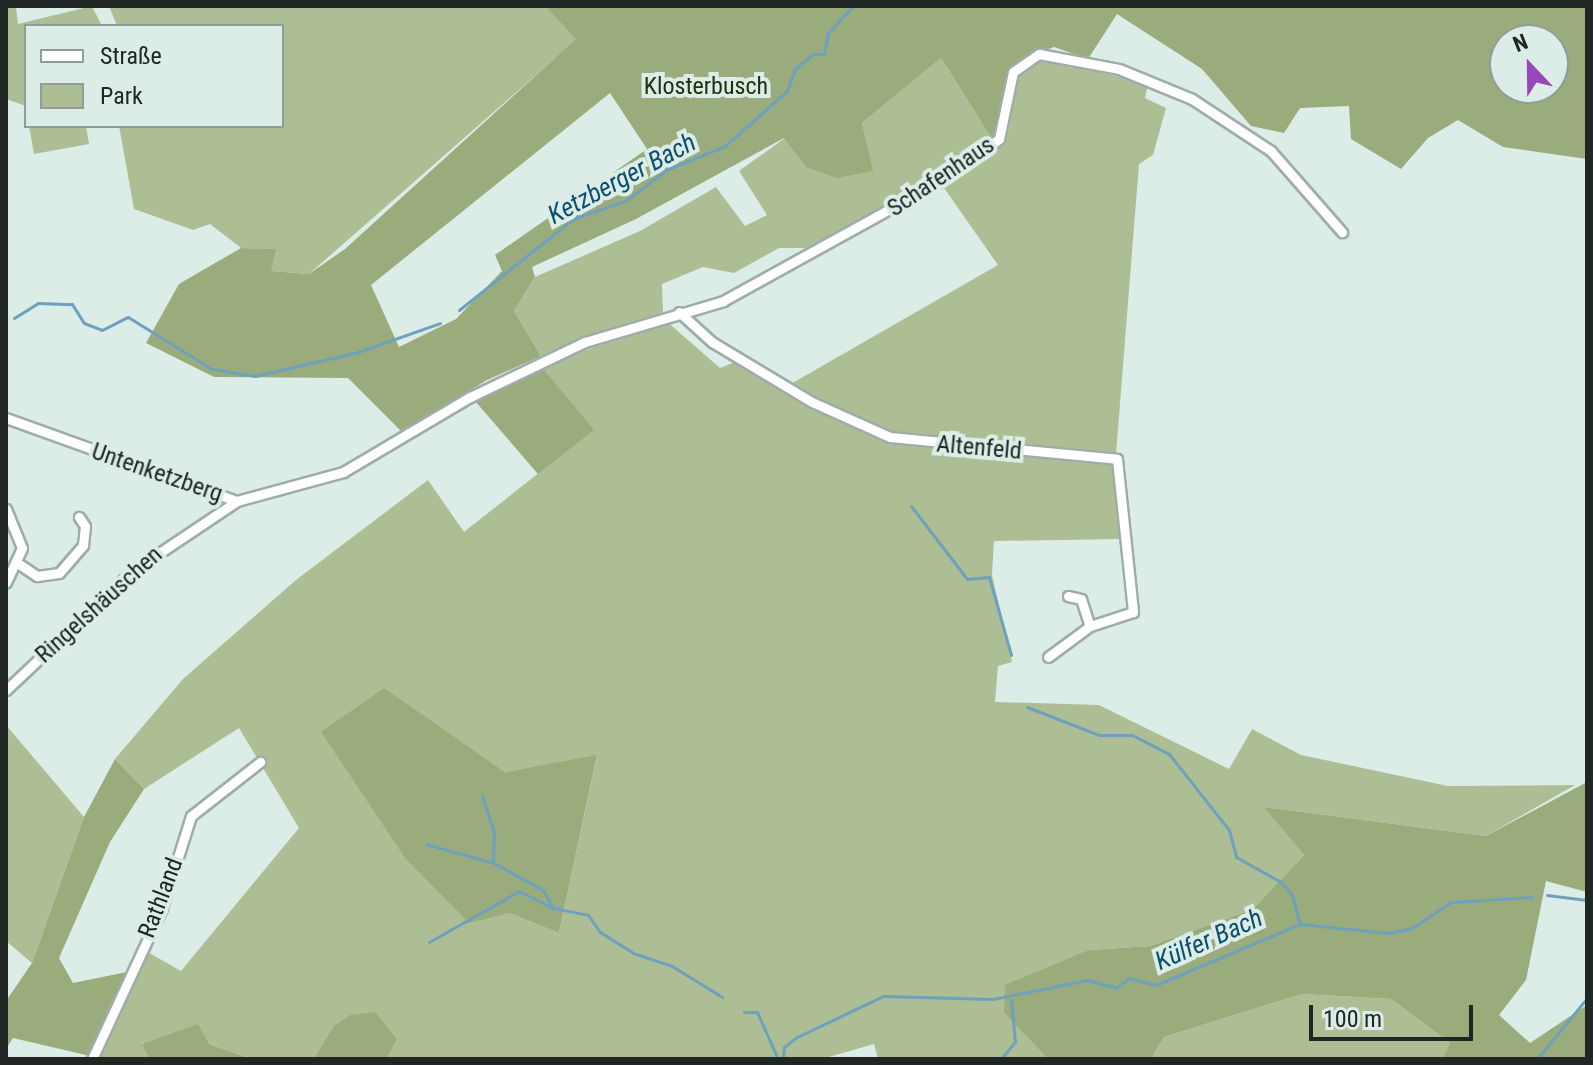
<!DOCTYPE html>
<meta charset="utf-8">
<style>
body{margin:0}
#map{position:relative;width:1593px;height:1065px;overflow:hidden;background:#dcede8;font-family:"Roboto Condensed",sans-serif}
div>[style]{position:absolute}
.green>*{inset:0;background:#aebe94}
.forest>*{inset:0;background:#9aac7c}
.stream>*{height:3px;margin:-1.5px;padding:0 1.5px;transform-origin:1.5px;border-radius:1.5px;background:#6da1bd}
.roads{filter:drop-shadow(2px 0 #9eada9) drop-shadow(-2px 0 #9eada9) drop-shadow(0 2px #9eada9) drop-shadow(0 -2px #9eada9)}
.street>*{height:9px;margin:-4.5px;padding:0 4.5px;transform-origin:4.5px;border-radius:4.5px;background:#fff}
span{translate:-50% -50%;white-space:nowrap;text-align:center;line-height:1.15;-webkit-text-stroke:8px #dcede8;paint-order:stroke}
.park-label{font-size:24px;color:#242f0a}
.street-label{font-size:24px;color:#202624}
.water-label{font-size:26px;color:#0c506d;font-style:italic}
.frame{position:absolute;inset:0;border:8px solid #202624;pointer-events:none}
.legend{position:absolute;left:24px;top:24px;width:260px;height:104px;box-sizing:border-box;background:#dcede8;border:2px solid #919d9a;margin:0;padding:10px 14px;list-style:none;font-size:24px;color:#202624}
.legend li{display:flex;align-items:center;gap:16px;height:40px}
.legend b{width:40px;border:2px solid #919d9a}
.north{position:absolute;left:1489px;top:24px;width:80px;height:80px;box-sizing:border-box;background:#dcede8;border:2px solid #919d9a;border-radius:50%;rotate:338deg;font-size:22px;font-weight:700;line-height:32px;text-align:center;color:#202624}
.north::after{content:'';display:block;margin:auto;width:28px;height:36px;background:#9748b8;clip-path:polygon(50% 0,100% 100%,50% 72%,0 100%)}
.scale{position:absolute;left:1309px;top:1005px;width:164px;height:36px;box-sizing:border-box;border:4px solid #202624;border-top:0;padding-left:10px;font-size:24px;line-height:28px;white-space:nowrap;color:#202624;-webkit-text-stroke:6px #dcede8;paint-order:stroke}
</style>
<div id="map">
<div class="green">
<i style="clip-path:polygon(6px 6px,16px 6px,18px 24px,92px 6px,102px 26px,26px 26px,26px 106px,6px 99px)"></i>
<i style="clip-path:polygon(109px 6px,545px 6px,577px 39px,309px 274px,270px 271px,275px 249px,241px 248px,210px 224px,193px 230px,134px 209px,119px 126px,282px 126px,282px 26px,117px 26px)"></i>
<i style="clip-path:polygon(evenodd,1039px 57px,1148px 84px,1145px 98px,1166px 108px,1153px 155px,1139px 164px,1115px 467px,1120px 539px,994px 541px,992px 575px,1012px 662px,998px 666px,995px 702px,1099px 705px,1229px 769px,1252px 729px,1301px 755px,1448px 786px,1575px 785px,1486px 836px,1265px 807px,1304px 855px,1253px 909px,1150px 946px,1089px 950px,1004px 1013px,1048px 1059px,878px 1059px,874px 1044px,822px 1059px,387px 1059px,397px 1039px,314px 1059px,252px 1059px,209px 1044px,142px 1043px,149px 1059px,97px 1059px,144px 950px,181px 971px,299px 828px,239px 728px,144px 789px,115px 759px,183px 679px,296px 580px,428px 480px,464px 532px,593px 430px,542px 367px,665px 320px,720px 368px,735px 362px,782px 389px,998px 265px,942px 185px,1001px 142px,1009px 130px,1016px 72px,1039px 57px,384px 689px,505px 772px,597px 756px,559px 933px,509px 913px,384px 689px)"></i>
<i style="clip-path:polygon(941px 58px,990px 136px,997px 135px,991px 141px,848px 231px,809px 248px,779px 248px,734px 273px,703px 267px,662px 284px,663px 312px,541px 356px,514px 311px,535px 277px,640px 231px,716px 187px,745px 226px,767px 215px,739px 171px,785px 138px,806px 167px,872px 170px,862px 123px)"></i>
<i style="clip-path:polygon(29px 126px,86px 126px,89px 144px,34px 154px)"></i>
<i style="clip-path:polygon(6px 725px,84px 817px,32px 963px,6px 941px)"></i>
<i style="clip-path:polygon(1302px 994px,1391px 999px,1450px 1043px,1548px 1059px,1151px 1059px,1164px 1037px)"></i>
</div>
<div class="forest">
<i style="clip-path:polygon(evenodd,545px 6px,1587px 6px,1587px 159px,1503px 147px,1458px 120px,1428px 138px,1401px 169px,1351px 139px,1349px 106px,1300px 108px,1284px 133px,1251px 126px,1202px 69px,1117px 14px,1088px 59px,1054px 47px,1024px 57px,1012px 69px,997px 135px,990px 136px,941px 58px,862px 123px,873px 171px,837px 178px,806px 167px,784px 138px,636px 219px,532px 267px,535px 277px,514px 311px,541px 356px,487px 380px,402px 432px,348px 378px,214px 377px,146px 343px,179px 284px,241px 248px,276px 249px,271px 271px,309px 274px,345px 249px,576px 39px,545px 6px,1505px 40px,1553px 40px,1553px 88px,1505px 88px,1505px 40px,545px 6px,610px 93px,647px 149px,495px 255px,502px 271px,456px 319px,399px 347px,371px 285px,610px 93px)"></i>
<i style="clip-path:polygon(542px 367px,594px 430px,538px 474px,475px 401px)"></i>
<i style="clip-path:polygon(384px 688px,505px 772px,597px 755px,559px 933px,509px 913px,469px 923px,405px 858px,321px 732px)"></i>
<i style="clip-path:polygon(115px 759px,144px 789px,110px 842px,59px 958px,73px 983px,127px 972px,90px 1056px,13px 1038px,6px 1049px,6px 1001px,32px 963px,84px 817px)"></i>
<i style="clip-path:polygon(1587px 782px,1587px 892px,1546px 881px,1526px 980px,1499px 1015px,1530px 1043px,1587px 1005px,1587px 1059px,1443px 1059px,1450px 1043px,1391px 999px,1302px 994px,1164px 1037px,1151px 1059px,1048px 1059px,1004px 1013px,1005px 985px,1089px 950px,1150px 946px,1253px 909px,1304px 855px,1264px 807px,1486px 836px)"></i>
<i style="clip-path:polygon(375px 1012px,397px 1039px,387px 1059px,314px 1059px,334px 1026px,350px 1015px)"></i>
<i style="clip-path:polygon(198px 1024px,209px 1044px,252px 1059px,149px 1059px,142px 1044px)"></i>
</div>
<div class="stream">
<i style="left:459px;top:310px;width:146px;rotate:-38.6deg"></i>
<i style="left:573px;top:219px;width:57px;rotate:-19.4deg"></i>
<i style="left:627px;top:200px;width:49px;rotate:-37.6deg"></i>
<i style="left:666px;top:170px;width:64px;rotate:-22.1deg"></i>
<i style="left:725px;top:146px;width:83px;rotate:-41.6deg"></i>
<i style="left:787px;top:91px;width:23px;rotate:-70deg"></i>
<i style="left:795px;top:69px;width:23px;rotate:-40deg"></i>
<i style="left:813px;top:54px;width:11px"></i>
<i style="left:824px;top:54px;width:21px;rotate:-79deg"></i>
<i style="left:828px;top:33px;width:37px;rotate:-47deg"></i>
<i style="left:14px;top:318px;width:28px;rotate:-32deg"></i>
<i style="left:38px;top:303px;width:34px;rotate:2deg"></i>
<i style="left:72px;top:304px;width:22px;rotate:58deg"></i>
<i style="left:84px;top:323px;width:19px;rotate:21deg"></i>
<i style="left:102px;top:330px;width:29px;rotate:-27deg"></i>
<i style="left:128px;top:317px;width:99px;rotate:31.8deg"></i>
<i style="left:212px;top:369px;width:44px;rotate:9.2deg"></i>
<i style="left:255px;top:376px;width:103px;rotate:-13deg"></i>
<i style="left:355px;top:353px;width:90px;rotate:-19.4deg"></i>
<i style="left:911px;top:506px;width:92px;rotate:52.5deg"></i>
<i style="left:967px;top:579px;width:22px;rotate:-5deg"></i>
<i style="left:989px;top:577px;width:81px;rotate:74.2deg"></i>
<i style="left:1027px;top:707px;width:77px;rotate:21.3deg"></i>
<i style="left:1099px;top:735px;width:33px"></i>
<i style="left:1132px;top:735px;width:42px;rotate:27.2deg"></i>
<i style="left:1169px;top:754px;width:97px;rotate:51.7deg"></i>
<i style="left:1229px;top:830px;width:28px;rotate:75deg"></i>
<i style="left:1236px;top:857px;width:51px;rotate:29.1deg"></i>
<i style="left:1281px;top:882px;width:17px;rotate:50deg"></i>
<i style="left:1292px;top:895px;width:30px;rotate:75deg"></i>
<i style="left:1300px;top:924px;width:89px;rotate:5.8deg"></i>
<i style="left:1389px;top:933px;width:24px;rotate:-12deg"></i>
<i style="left:1412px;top:928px;width:47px;rotate:-33.7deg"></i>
<i style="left:1451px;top:902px;width:81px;rotate:-3.5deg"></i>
<i style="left:482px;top:796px;width:38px;rotate:72deg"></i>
<i style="left:494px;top:832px;width:30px;rotate:92deg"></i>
<i style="left:426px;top:844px;width:71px;rotate:15.6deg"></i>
<i style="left:494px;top:863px;width:56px;rotate:28.9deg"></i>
<i style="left:543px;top:890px;width:21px;rotate:61deg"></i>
<i style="left:553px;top:908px;width:36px;rotate:11deg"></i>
<i style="left:588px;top:915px;width:21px;rotate:55deg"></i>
<i style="left:600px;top:932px;width:39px;rotate:32deg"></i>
<i style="left:633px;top:953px;width:41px;rotate:18.4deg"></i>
<i style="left:672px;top:966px;width:59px;rotate:31.8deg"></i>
<i style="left:1547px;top:895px;width:40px;rotate:7.1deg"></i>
<i style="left:429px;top:942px;width:103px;rotate:-29.5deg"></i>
<i style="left:519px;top:891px;width:38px;rotate:27deg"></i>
<i style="left:744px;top:1012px;width:13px"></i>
<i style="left:757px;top:1012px;width:51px;rotate:65.9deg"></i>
<i style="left:783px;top:1059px;width:12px;rotate:-85deg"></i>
<i style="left:784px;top:1047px;width:16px;rotate:-38deg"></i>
<i style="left:797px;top:1037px;width:95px;rotate:-25.5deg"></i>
<i style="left:883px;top:996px;width:110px;rotate:1.6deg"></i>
<i style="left:993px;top:999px;width:96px;rotate:-11.4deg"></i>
<i style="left:1087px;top:980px;width:30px;rotate:15deg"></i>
<i style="left:1116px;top:988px;width:16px;rotate:-38deg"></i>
<i style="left:1129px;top:978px;width:28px;rotate:15deg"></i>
<i style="left:1156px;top:985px;width:156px;rotate:-23deg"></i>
<i style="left:1001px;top:1059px;width:22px;rotate:-51deg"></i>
<i style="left:1015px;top:1042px;width:42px;rotate:-95.4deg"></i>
<i style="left:1537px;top:1059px;width:79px;rotate:-50.7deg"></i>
</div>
<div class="roads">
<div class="street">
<i style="left:679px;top:312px;width:45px;rotate:42.3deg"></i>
<i style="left:712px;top:342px;width:117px;rotate:31deg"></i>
<i style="left:812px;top:402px;width:85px;rotate:24.2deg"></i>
<i style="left:890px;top:437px;width:228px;rotate:5.5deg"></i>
<i style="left:1117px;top:459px;width:154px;rotate:84deg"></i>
<i style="left:1133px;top:612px;width:45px;rotate:162deg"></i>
<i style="left:1090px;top:626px;width:52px;rotate:143.6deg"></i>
<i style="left:6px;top:418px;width:245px;rotate:19.8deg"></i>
<i style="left:6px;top:509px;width:42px;rotate:67.7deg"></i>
<i style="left:22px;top:548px;width:38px;rotate:115deg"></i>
<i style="left:19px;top:564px;width:22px;rotate:34deg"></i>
<i style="left:37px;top:576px;width:22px;rotate:-8deg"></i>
<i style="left:59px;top:573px;width:37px;rotate:-49deg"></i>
<i style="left:83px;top:545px;width:19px;rotate:-84deg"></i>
<i style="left:85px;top:526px;width:11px;rotate:-124deg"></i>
<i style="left:1068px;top:596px;width:13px;rotate:13deg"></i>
<i style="left:1081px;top:599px;width:28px;rotate:72deg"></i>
<i style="left:6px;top:690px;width:172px;rotate:-43.3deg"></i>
<i style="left:131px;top:572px;width:128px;rotate:-33.8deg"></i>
<i style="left:237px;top:501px;width:110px;rotate:-15.3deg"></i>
<i style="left:343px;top:472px;width:147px;rotate:-30.6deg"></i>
<i style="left:470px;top:397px;width:127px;rotate:-25.6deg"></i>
<i style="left:585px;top:342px;width:144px;rotate:-16.5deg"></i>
<i style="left:723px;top:301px;width:244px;rotate:-28.9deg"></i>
<i style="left:937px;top:183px;width:76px;rotate:-35.4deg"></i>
<i style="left:999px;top:139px;width:68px;rotate:-78.2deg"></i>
<i style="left:1013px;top:72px;width:32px;rotate:-35deg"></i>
<i style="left:1039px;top:54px;width:81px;rotate:10.6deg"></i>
<i style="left:1119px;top:69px;width:79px;rotate:22.3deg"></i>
<i style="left:1192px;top:99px;width:95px;rotate:33.4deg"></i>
<i style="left:1271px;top:151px;width:108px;rotate:48.8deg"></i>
<i style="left:92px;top:1059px;width:166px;rotate:-65.1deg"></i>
<i style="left:162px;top:908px;width:96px;rotate:-72.5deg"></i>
<i style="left:191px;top:816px;width:88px;rotate:-38deg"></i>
</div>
</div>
<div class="park-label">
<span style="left:706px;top:87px">Klosterbusch</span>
</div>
<div class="street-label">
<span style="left:941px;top:177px;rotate:-34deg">Schafenhaus</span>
<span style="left:979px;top:448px;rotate:5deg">Altenfeld</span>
<span style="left:157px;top:473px;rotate:19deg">Untenketzberg</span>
<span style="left:99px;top:605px;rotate:-42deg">Ringelshäuschen</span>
<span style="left:161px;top:898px;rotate:-69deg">Rathland</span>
</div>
<div class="water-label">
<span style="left:622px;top:179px;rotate:-28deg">Ketzberger Bach</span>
<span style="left:1209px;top:940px;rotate:-24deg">Külfer Bach</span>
</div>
<div class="frame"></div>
<ul class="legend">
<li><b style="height:10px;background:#fff"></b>Straße</li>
<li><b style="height:22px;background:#aebe94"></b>Park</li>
</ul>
<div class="north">N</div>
<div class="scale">100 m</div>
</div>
